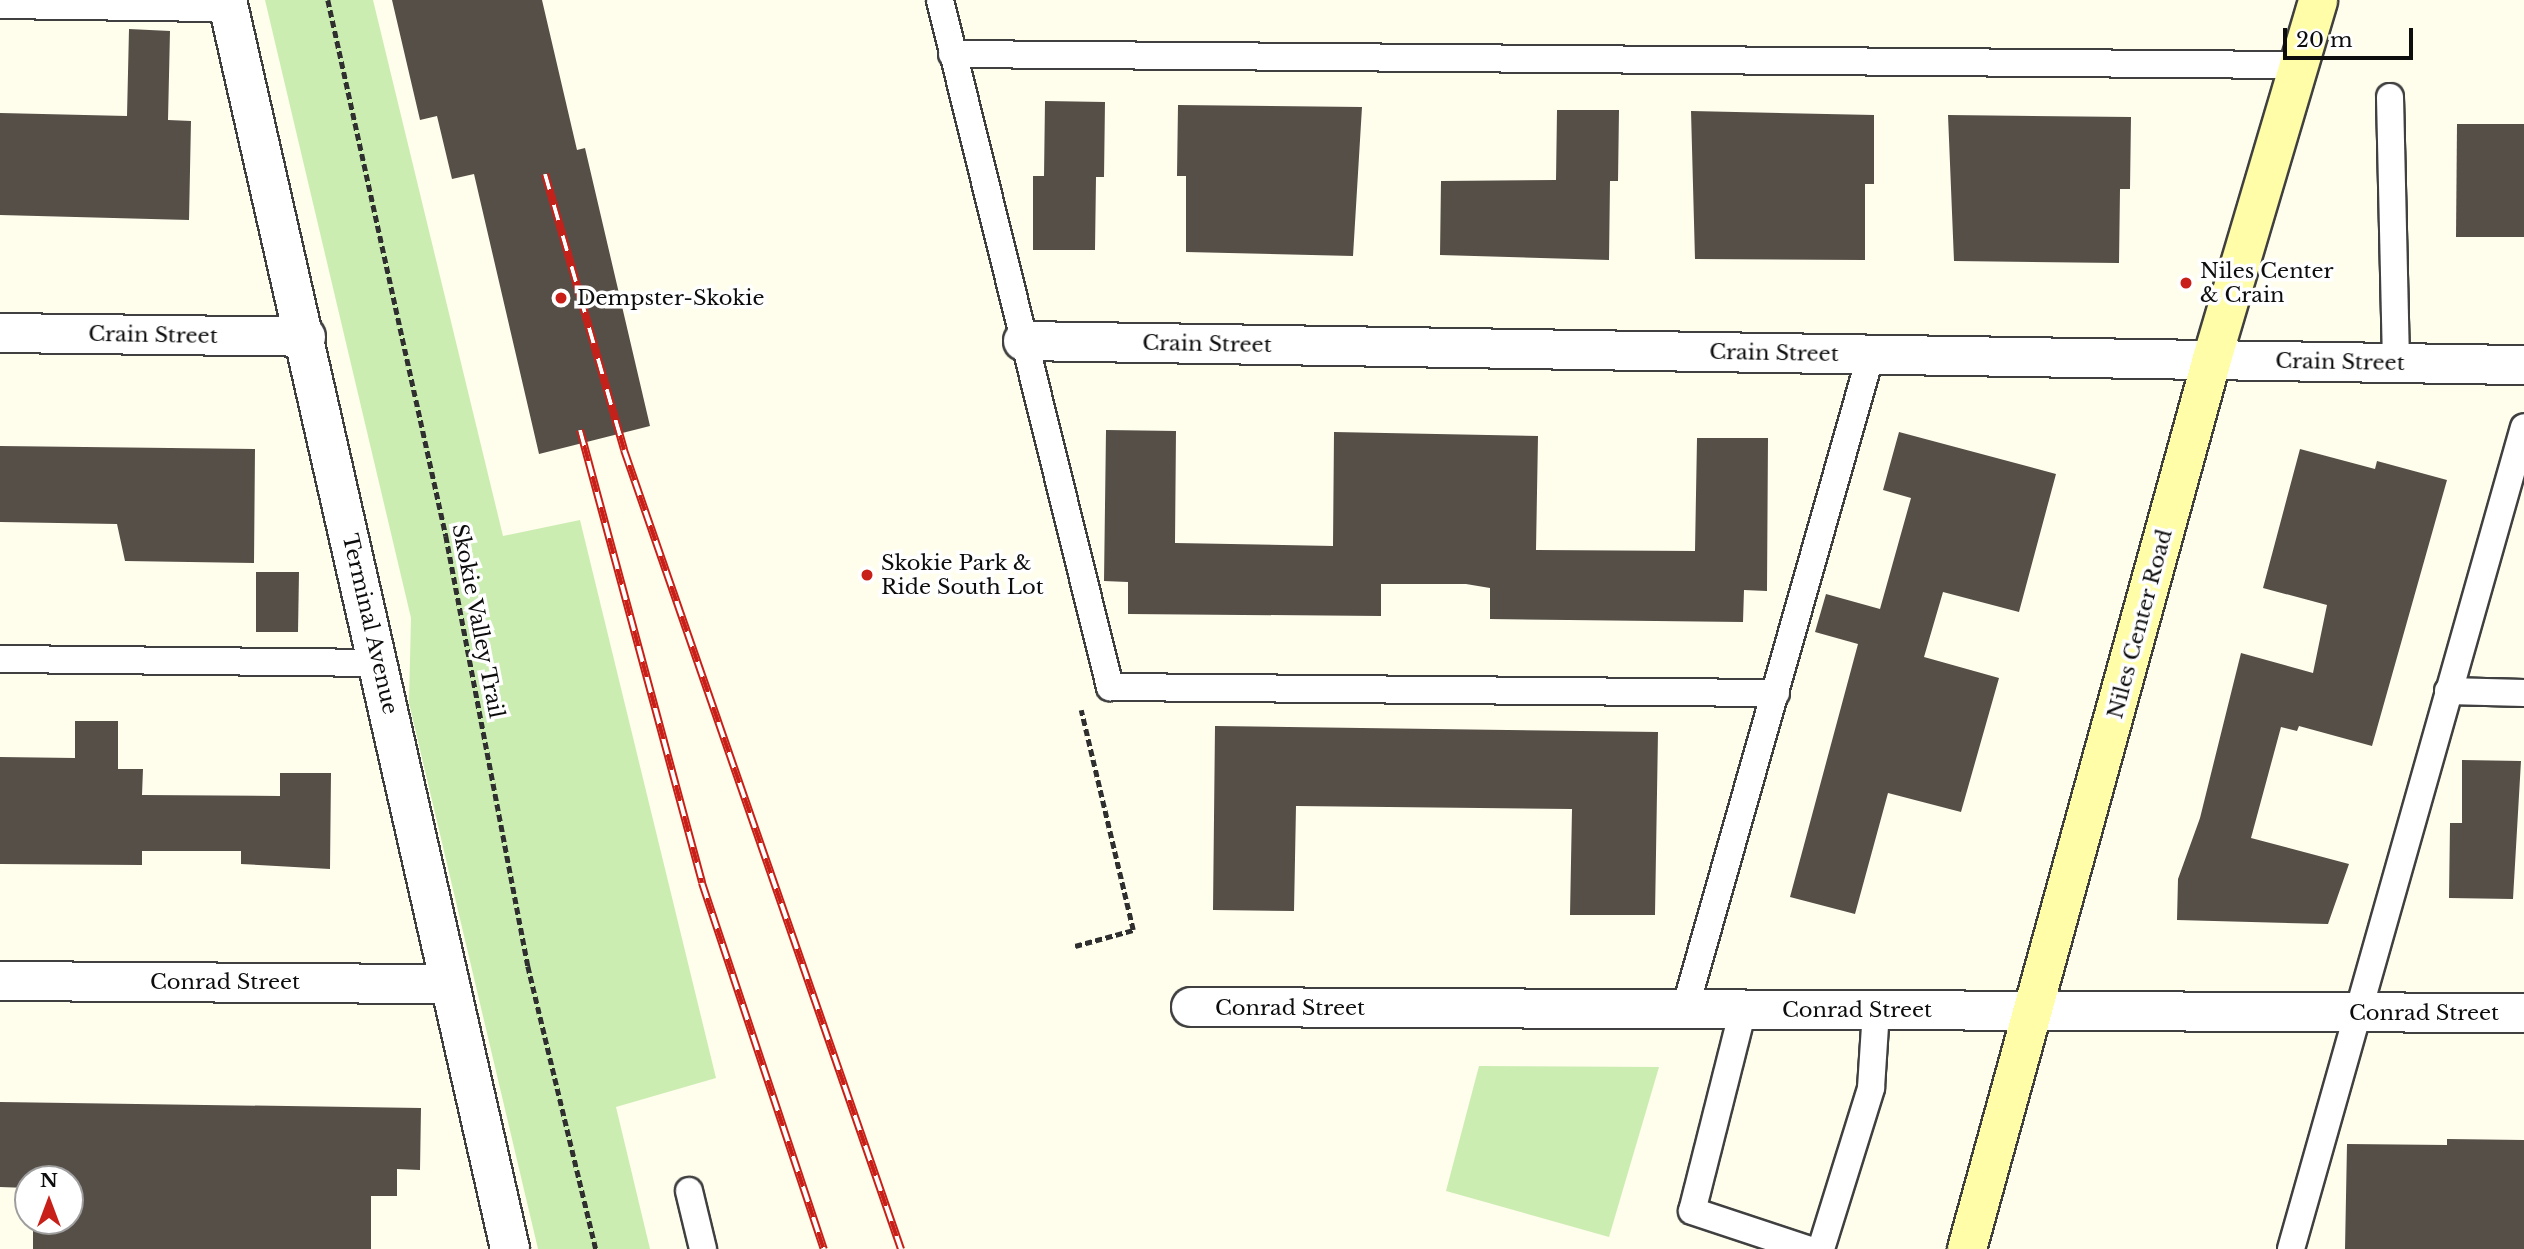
<!DOCTYPE html>
<style>
body{margin:0}
#map{position:relative;width:2524px;height:1249px;overflow:hidden;background:#fffdec;font-family:"Libre Baskerville",serif}
div>[style]{position:absolute}
.green>*{inset:0;background:#ccedb2}
.building>*{inset:0;background:#564f48}
.path>*{height:4.5px;margin-top:-2.25px;transform-origin:0;background:repeating-linear-gradient(90deg,#2f2f2f 0 7px,transparent 0 10.5px)}
.roads{filter:drop-shadow(2px 0 #404040) drop-shadow(-2px 0 #404040) drop-shadow(0 2px #404040) drop-shadow(0 -2px #404040)}
.lane>*{height:26px;margin:-13px;padding:0 13px;transform-origin:13px;border-radius:13px;background:#fff}
.street>*{height:38px;margin:-19px;padding:0 19px;transform-origin:19px;border-radius:19px;background:#fff}
.secondary>*{height:38px;margin:-19px;padding:0 19px;transform-origin:19px;border-radius:19px;background:#fffda7}
.rail>*{height:8px;margin-top:-4px;transform-origin:0;background:repeating-linear-gradient(90deg,#fff 0 16px,#c82019 0 32px);box-sizing:border-box;border-block:2px solid #c82019}
.dots>*{width:19px;height:19px;translate:-50% -50%;box-sizing:border-box;border:4px solid #fff;border-radius:50%}
span{translate:-50% -50%;white-space:nowrap;text-align:center;line-height:1.15;-webkit-text-stroke:7px #fff;paint-order:stroke}
.poi-label{font-size:21px;color:#0d0d0d}
.left{translate:0 -50%;text-align:left}
.street-label{font-size:21px;color:#0d0d0d}
.north{position:absolute;left:14px;top:1165px;width:70px;height:70px;box-sizing:border-box;background:#fff;border:2px solid #9e9e9e;border-radius:50%;rotate:0deg;font-size:19px;font-weight:700;line-height:28px;text-align:center;color:#0d0d0d}
.north::after{content:'';display:block;margin:auto;width:24px;height:32px;background:#c82019;clip-path:polygon(50% 0,100% 100%,50% 72%,0 100%)}
.scale{position:absolute;left:2283px;top:28px;width:130px;height:32px;box-sizing:border-box;border:4px solid #0d0d0d;border-top:0;padding-left:9px;font-size:21px;line-height:24px;white-space:nowrap;color:#0d0d0d;-webkit-text-stroke:5px #fff;paint-order:stroke}
</style>
<div id="map">
<div class="green">
<i style="clip-path:polygon(265px 0,373px 0,503px 536px,580px 520px,716px 1078px,616px 1107px,650px 1249px,538px 1249px,409px 703px,411px 618px)"></i>
<i style="clip-path:polygon(1479px 1066px,1659px 1067px,1609px 1237px,1446px 1191px)"></i>
</div>
<div class="building">
<i style="clip-path:polygon(392px 0,542px 0,577px 150px,585px 148px,650px 426px,539px 454px,474px 174px,452px 179px,437px 116px,420px 120px)"></i>
<i style="clip-path:polygon(129px 29px,170px 31px,168px 120px,191px 121px,189px 220px,0 215px,0 113px,127px 116px)"></i>
<i style="clip-path:polygon(1045px 101px,1105px 102px,1104px 177px,1096px 177px,1095px 250px,1033px 250px,1033px 176px,1044px 176px)"></i>
<i style="clip-path:polygon(1178px 105px,1362px 107px,1353px 256px,1186px 252px,1186px 176px,1177px 176px)"></i>
<i style="clip-path:polygon(1557px 110px,1619px 110px,1618px 181px,1610px 181px,1609px 260px,1440px 255px,1441px 181px,1556px 180px)"></i>
<i style="clip-path:polygon(1691px 111px,1874px 115px,1874px 184px,1865px 184px,1865px 260px,1695px 259px)"></i>
<i style="clip-path:polygon(1948px 115px,2131px 117px,2130px 189px,2120px 189px,2119px 263px,1954px 261px)"></i>
<i style="clip-path:polygon(2457px 124px,2524px 124px,2524px 237px,2456px 237px)"></i>
<i style="clip-path:polygon(1106px 430px,1176px 431px,1175px 543px,1333px 546px,1334px 432px,1538px 436px,1536px 550px,1695px 551px,1697px 438px,1768px 438px,1767px 591px,1744px 590px,1743px 622px,1490px 619px,1490px 588px,1466px 584px,1381px 584px,1381px 616px,1128px 614px,1128px 582px,1104px 581px)"></i>
<i style="clip-path:polygon(1899px 432px,2056px 474px,2019px 612px,1943px 592px,1924px 657px,1999px 678px,1961px 812px,1888px 793px,1855px 914px,1790px 897px,1858px 644px,1815px 632px,1826px 594px,1880px 609px,1911px 498px,1883px 490px)"></i>
<i style="clip-path:polygon(0 446px,255px 449px,254px 563px,125px 561px,117px 524px,0 522px)"></i>
<i style="clip-path:polygon(2300px 449px,2375px 469px,2377px 461px,2447px 480px,2372px 746px,2299px 726px,2297px 731px,2281px 727px,2251px 838px,2349px 864px,2328px 924px,2177px 920px,2178px 879px,2200px 818px,2241px 653px,2313px 673px,2327px 605px,2263px 588px)"></i>
<i style="clip-path:polygon(256px 572px,299px 572px,298px 632px,256px 632px)"></i>
<i style="clip-path:polygon(75px 721px,118px 721px,118px 769px,143px 769px,142px 795px,280px 796px,280px 773px,331px 773px,330px 869px,241px 864px,241px 851px,142px 851px,142px 865px,0 864px,0 757px,75px 758px)"></i>
<i style="clip-path:polygon(1215px 726px,1658px 732px,1655px 915px,1570px 915px,1572px 809px,1296px 806px,1294px 911px,1213px 910px)"></i>
<i style="clip-path:polygon(2462px 760px,2521px 761px,2513px 899px,2449px 898px,2450px 823px,2462px 823px)"></i>
<i style="clip-path:polygon(0 1102px,421px 1108px,420px 1170px,397px 1169px,397px 1196px,371px 1196px,371px 1249px,33px 1249px,33px 1221px,70px 1221px,70px 1179px,28px 1179px,28px 1188px,0 1187px)"></i>
<i style="clip-path:polygon(2447px 1139px,2524px 1140px,2524px 1249px,2345px 1249px,2347px 1144px,2447px 1145px)"></i>
</div>
<div class="path">
<i style="left:328px;top:0;width:549px;rotate:77.58deg"></i>
<i style="left:446px;top:536px;width:438px;rotate:79.2deg"></i>
<i style="left:528px;top:966px;width:291px;rotate:76.5deg"></i>
<i style="left:1075px;top:946px;width:60px;rotate:-15.4deg"></i>
<i style="left:1133px;top:930px;width:226px;rotate:-103.3deg"></i>
</div>
<div class="roads">
<div class="lane">
<i style="left:940px;top:0;width:708px;rotate:76.1deg"></i>
<i style="left:1110px;top:687px;width:666px;rotate:0.52deg"></i>
<i style="left:0;top:5px;width:228px;rotate:0.8deg"></i>
<i style="left:952px;top:54px;width:1348px;rotate:0.47deg"></i>
<i style="left:2390px;top:97px;width:265px;rotate:88.7deg"></i>
<i style="left:0;top:659px;width:379px;rotate:0.6deg"></i>
<i style="left:2448px;top:691px;width:76px;rotate:1.5deg"></i>
<i style="left:1685px;top:1009px;width:681px;rotate:-74.15deg"></i>
<i style="left:1743px;top:1010px;width:207px;rotate:104.2deg"></i>
<i style="left:1692px;top:1211px;width:121px;rotate:18.3deg"></i>
<i style="left:689px;top:1191px;width:60px;rotate:76.4deg"></i>
<i style="left:1821px;top:1249px;width:169px;rotate:-72.7deg"></i>
<i style="left:1871px;top:1088px;width:78px;rotate:-86.3deg"></i>
<i style="left:2291px;top:1249px;width:854px;rotate:-74.17deg"></i>
</div>
<div class="street">
<i style="left:227px;top:0;width:1281px;rotate:77.23deg"></i>
<i style="left:0;top:333px;width:306px;rotate:0.7deg"></i>
<i style="left:1023px;top:341px;width:1501px;rotate:0.92deg"></i>
<i style="left:0;top:981px;width:450px;rotate:0.4deg"></i>
<i style="left:1191px;top:1007px;width:1333px;rotate:0.26deg"></i>
</div>
<div class="secondary">
<i style="left:1967px;top:1249px;width:923px;rotate:-74.61deg"></i>
<i style="left:2212px;top:359px;width:374px;rotate:-73.5deg"></i>
</div>
</div>
<div class="rail">
<i style="left:545px;top:174px;width:287px;rotate:74deg"></i>
<i style="left:624px;top:450px;width:846px;rotate:70.88deg"></i>
<i style="left:580px;top:430px;width:469px;rotate:74.9deg"></i>
<i style="left:702px;top:883px;width:386px;rotate:71.6deg"></i>
</div>
<div class="dots">
<i style="left:2186px;top:283px;background:#c82019"></i>
<i style="left:561px;top:298px;background:#c82019"></i>
<i style="left:867px;top:575px;background:#c82019"></i>
</div>
<div class="poi-label">
<span class="left" style="left:2200px;top:283px">Niles Center<br>&amp; Crain</span>
<span class="left" style="left:577px;top:298px">Dempster-Skokie</span>
<span class="left" style="left:881px;top:575px">Skokie Park &amp;<br>Ride South Lot</span>
</div>
<div class="street-label">
<span style="left:153px;top:335px;rotate:1deg">Crain Street</span>
<span style="left:1207px;top:344px;rotate:1deg">Crain Street</span>
<span style="left:1774px;top:353px;rotate:1deg">Crain Street</span>
<span style="left:2340px;top:362px;rotate:1deg">Crain Street</span>
<span style="left:478px;top:621px;rotate:79deg">Skokie Valley Trail</span>
<span style="left:370px;top:624px;rotate:77deg">Terminal Avenue</span>
<span style="left:2140px;top:624px;rotate:-75deg">Niles Center Road</span>
<span style="left:225px;top:982px">Conrad Street</span>
<span style="left:1290px;top:1008px">Conrad Street</span>
<span style="left:1857px;top:1010px">Conrad Street</span>
<span style="left:2424px;top:1013px">Conrad Street</span>
</div>
<div class="north">N</div>
<div class="scale">20 m</div>
</div>
